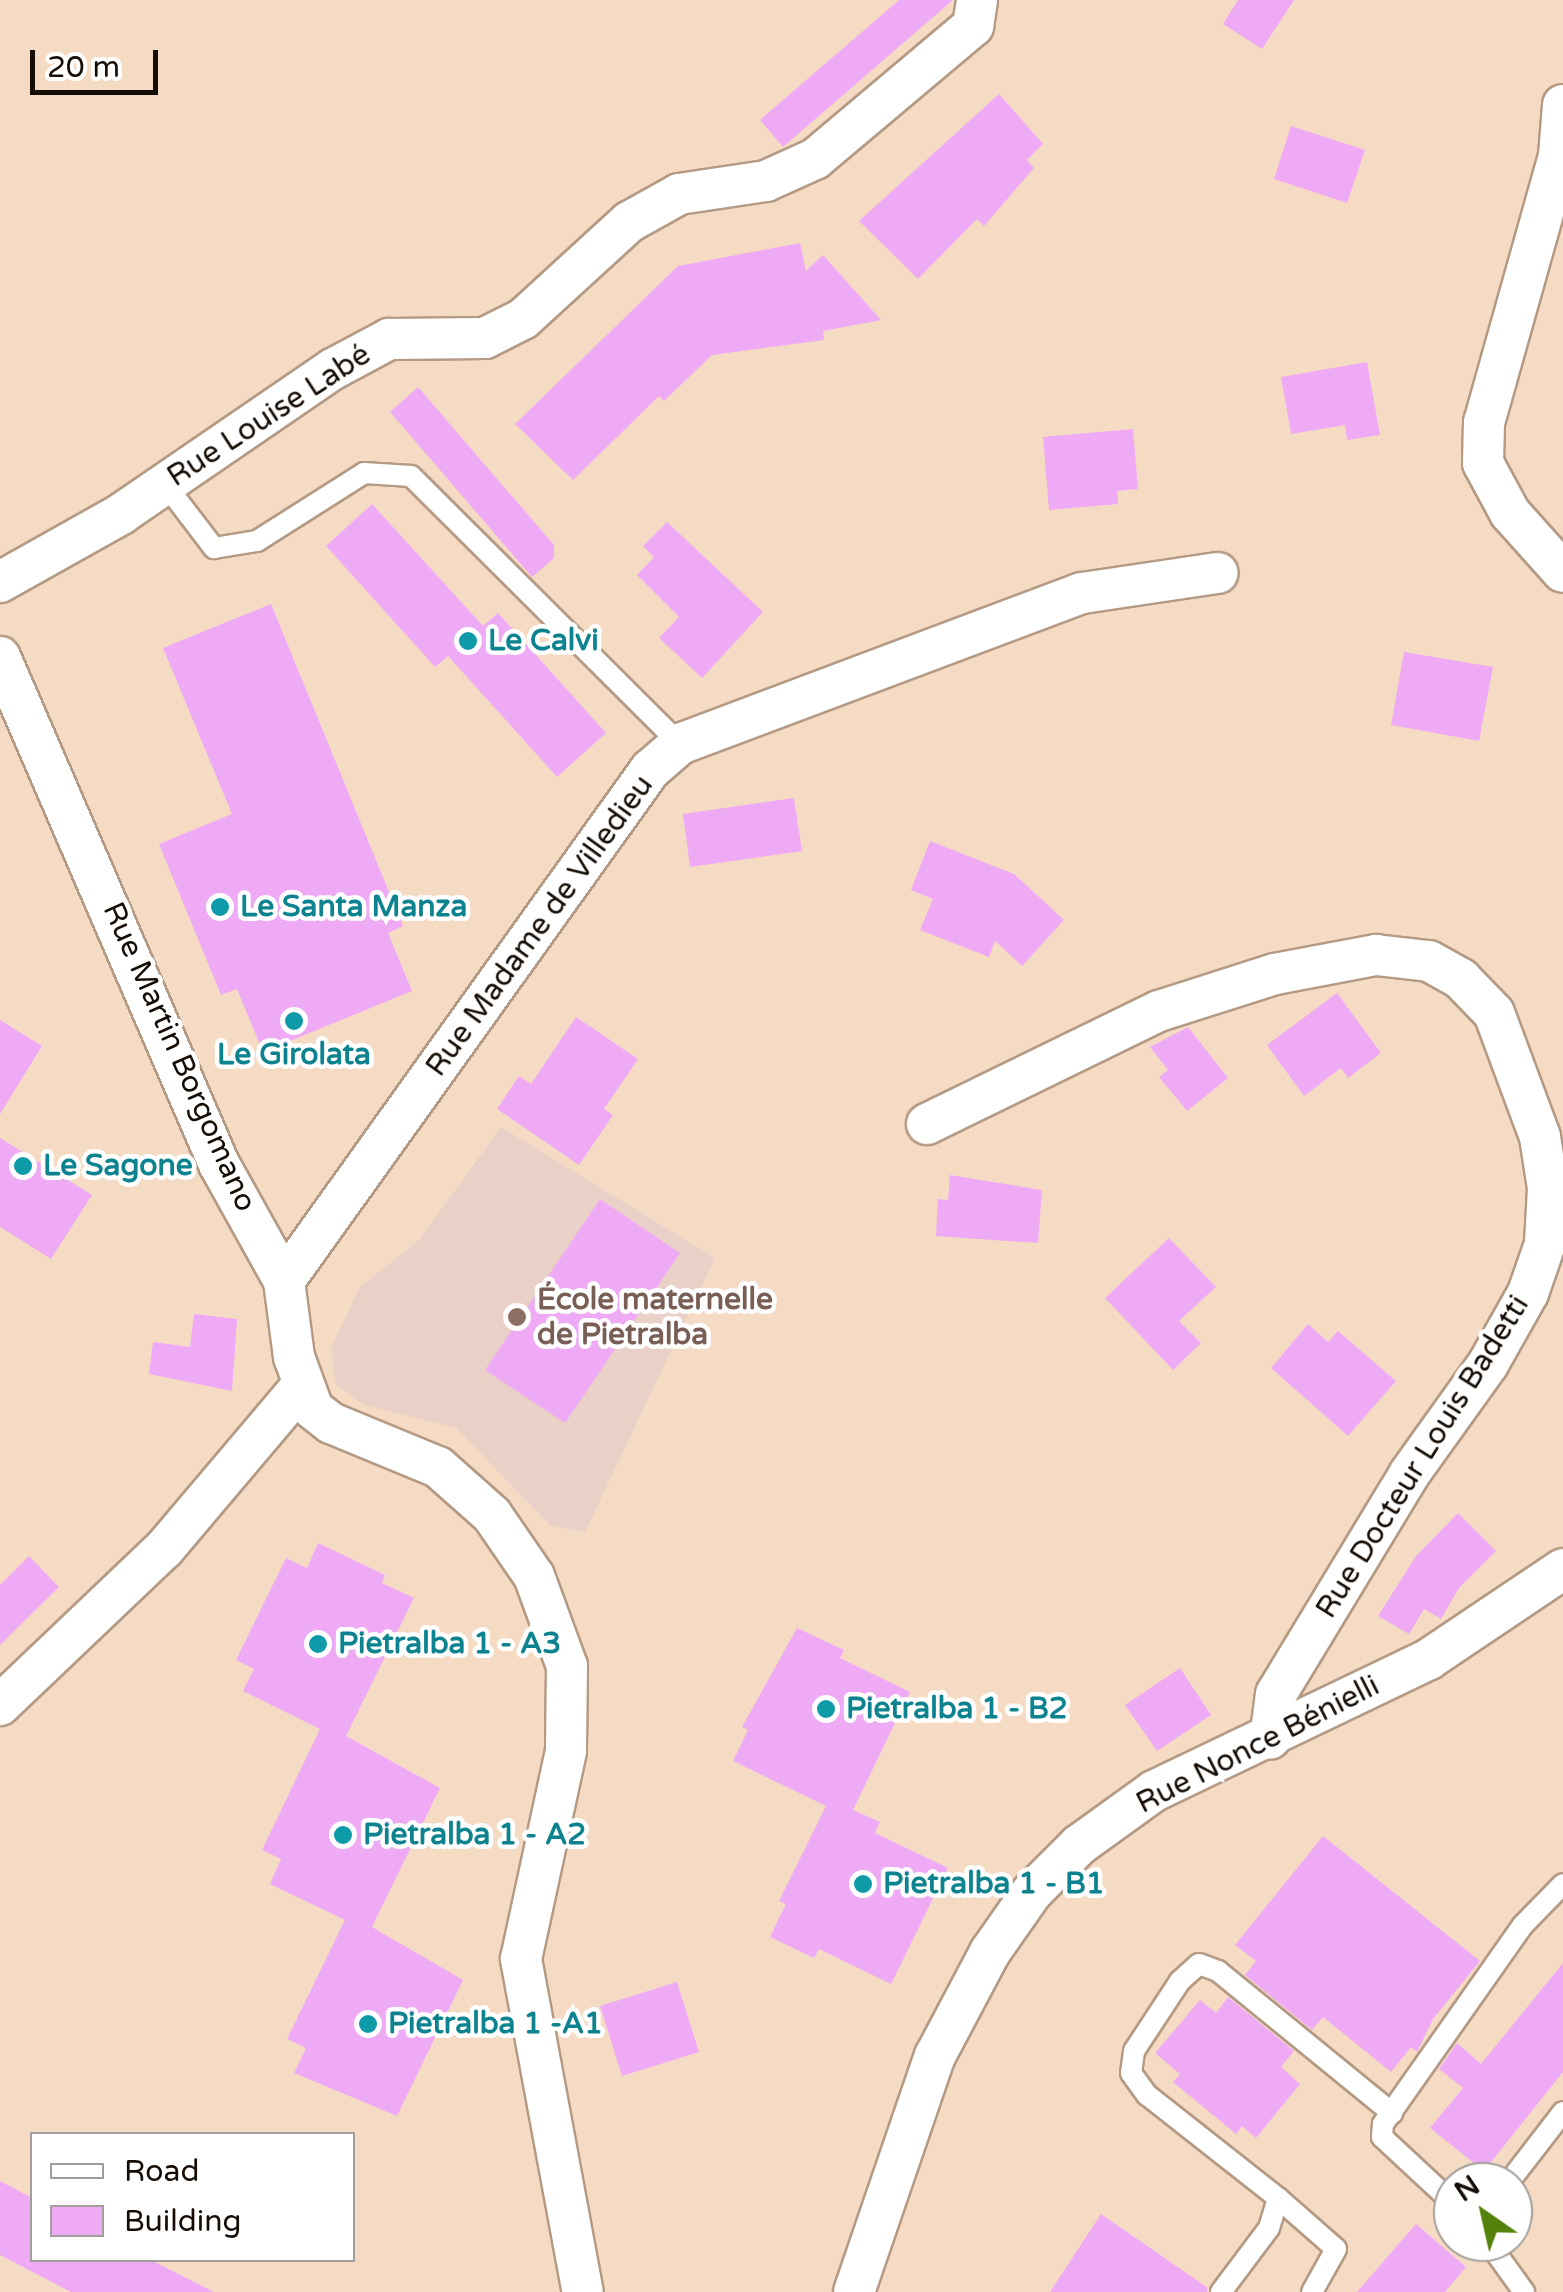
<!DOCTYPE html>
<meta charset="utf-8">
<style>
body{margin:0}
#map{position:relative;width:1563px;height:2292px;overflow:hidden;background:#f6dbc4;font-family:"Varela Round",sans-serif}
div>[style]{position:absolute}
.education>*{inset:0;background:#e9d1c8}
.building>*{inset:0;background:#efaaf6}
.roads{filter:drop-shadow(2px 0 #b49a84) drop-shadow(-2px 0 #b49a84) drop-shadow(0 2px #b49a84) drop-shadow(0 -2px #b49a84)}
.service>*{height:20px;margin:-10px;padding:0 10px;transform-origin:10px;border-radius:10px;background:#fff}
.minor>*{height:40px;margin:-20px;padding:0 20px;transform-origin:20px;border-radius:20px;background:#fff}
.dots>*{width:28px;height:28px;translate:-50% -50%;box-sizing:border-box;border:5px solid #fff;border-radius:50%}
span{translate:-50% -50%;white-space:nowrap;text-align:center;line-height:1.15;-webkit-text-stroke:9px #fff;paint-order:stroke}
.street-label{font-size:30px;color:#150d05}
.culture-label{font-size:30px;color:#0d838f;font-weight:700}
.left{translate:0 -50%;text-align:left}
.education-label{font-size:30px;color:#785e54;font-weight:700}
.legend{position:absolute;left:30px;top:2132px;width:325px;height:130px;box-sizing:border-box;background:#fff;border:2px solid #a19e9b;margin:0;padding:12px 18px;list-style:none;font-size:30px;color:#150d05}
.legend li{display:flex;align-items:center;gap:20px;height:50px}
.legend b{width:50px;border:2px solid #a19e9b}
.north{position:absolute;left:1433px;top:2162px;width:100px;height:100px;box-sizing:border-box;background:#fff;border:2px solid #a19e9b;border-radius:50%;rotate:326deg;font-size:28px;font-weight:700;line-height:40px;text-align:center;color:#150d05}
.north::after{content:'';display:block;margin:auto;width:35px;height:45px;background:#54810a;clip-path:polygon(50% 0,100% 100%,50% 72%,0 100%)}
.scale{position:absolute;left:30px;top:50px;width:128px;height:45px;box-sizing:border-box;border:5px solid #150d05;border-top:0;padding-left:12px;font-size:30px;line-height:35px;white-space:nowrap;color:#150d05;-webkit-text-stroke:8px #fff;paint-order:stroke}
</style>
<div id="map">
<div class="education">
<i style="clip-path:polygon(501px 1127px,715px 1258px,585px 1532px,551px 1526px,456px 1428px,364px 1405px,335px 1384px,331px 1347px,360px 1287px,419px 1240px)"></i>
</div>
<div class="building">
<i style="clip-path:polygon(899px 0,953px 0,783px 147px,760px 120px)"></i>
<i style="clip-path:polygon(1238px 0,1294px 0,1262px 49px,1223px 24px)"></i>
<i style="clip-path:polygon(999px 94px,1043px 144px,1027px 160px,1034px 168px,984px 226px,977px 219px,918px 279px,859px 221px)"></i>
<i style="clip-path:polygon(1291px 126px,1365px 150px,1347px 203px,1274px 179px)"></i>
<i style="clip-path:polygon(800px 243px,806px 271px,823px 255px,881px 320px,823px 331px,824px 340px,712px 355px,664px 401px,659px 396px,573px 480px,515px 424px,678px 266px)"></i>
<i style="clip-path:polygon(1367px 362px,1380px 435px,1347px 440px,1345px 425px,1291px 434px,1281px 377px)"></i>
<i style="clip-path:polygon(418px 387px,554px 545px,554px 558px,532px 577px,390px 412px)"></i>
<i style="clip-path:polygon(1133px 429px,1138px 489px,1117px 491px,1118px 504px,1049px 510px,1043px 437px)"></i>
<i style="clip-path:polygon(372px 504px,483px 626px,498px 613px,606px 733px,557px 777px,448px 656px,435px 667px,326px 546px)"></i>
<i style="clip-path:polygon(667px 522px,763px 612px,702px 678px,659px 638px,679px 617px,637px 575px,654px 557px,643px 546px)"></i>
<i style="clip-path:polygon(271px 604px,403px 926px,388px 933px,412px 991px,263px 1052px,237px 989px,221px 995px,159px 844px,232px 814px,163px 648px)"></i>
<i style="clip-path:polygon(1404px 652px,1493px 667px,1479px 741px,1391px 725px)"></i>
<i style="clip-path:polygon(794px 798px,802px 851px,690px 867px,683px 814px)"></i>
<i style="clip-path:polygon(930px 841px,1014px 874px,1064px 920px,1022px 966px,995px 941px,989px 957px,920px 930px,933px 899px,911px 890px)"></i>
<i style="clip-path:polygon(1337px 993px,1381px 1053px,1348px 1078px,1341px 1068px,1304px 1096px,1267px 1045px)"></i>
<i style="clip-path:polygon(576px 1017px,638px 1059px,604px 1109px,613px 1115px,579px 1165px,497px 1109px,519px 1076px,531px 1084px)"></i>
<i style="clip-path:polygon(0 1020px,42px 1046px,0 1114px)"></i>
<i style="clip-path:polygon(1188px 1027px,1228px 1078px,1187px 1111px,1159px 1077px,1168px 1070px,1150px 1047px)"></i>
<i style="clip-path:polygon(0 1138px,92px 1195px,51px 1259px,0 1227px)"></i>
<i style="clip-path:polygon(950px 1175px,1042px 1190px,1038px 1243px,936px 1236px,938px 1199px,948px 1200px)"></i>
<i style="clip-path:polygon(600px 1199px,680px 1253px,565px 1423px,485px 1370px)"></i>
<i style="clip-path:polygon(1169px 1238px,1216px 1287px,1179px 1321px,1201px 1343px,1173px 1370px,1105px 1298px)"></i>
<i style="clip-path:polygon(194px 1314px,237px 1319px,232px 1391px,149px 1374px,153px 1342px,190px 1347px)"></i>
<i style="clip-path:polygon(1308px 1324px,1328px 1342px,1338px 1331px,1396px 1381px,1348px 1436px,1271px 1368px)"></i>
<i style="clip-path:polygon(1458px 1513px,1496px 1551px,1459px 1588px,1441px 1619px,1424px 1609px,1409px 1634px,1378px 1616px,1416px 1556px)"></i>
<i style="clip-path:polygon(318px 1543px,385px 1575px,382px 1583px,414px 1598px,346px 1736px,440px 1788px,372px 1927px,463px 1980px,397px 2116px,294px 2073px,306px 2048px,287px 2039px,345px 1920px,270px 1884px,281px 1859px,262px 1850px,320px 1729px,243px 1691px,254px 1669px,236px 1660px,286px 1558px,307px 1568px)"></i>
<i style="clip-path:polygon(29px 1556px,59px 1587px,0 1645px,0 1585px)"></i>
<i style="clip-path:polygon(797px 1628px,844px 1650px,840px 1658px,910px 1692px,853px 1810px,880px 1822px,875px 1833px,948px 1868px,891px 1984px,819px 1949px,814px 1958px,770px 1937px,786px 1904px,779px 1901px,826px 1806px,733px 1761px,748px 1730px,742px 1727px)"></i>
<i style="clip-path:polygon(1180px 1668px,1211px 1715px,1157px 1751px,1125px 1705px)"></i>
<i style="clip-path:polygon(1323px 1836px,1480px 1961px,1433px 2019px,1417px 2052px,1411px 2047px,1391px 2072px,1323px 2017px,1312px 2030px,1245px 1975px,1256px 1961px,1235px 1945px)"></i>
<i style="clip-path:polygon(1563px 1963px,1563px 2072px,1484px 2171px,1430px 2128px,1463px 2088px,1439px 2069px,1457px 2043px,1481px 2064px)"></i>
<i style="clip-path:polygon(677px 1982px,699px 2052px,622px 2076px,600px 2006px)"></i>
<i style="clip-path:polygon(1228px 1997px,1294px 2051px,1281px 2067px,1300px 2084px,1256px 2138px,1242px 2126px,1236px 2134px,1173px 2082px,1180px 2074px,1155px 2053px,1200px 2000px,1216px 2013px)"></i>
<i style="clip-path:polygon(0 2181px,32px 2198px,32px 2260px,151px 2260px,214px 2292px,71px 2292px,0 2255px)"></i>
<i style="clip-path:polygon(1101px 2214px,1208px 2288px,1207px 2292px,1050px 2292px)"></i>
<i style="clip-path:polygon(1416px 2224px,1466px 2267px,1445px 2292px,1357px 2292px)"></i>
</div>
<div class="roads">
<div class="service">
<i style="left:165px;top:484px;width:81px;rotate:52.6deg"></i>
<i style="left:214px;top:548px;width:44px;rotate:-9.2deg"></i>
<i style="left:257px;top:541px;width:127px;rotate:-32.4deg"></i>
<i style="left:364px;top:473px;width:47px;rotate:3.7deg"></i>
<i style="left:411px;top:476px;width:380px;rotate:44.9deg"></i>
<i style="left:1509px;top:2182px;width:88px;rotate:-52.4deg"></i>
<i style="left:1278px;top:2198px;width:77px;rotate:41.3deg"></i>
<i style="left:1336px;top:2249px;width:49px;rotate:119.2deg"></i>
<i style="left:1453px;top:2203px;width:97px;rotate:-137.1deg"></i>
<i style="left:1382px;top:2137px;width:13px;rotate:-86deg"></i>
<i style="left:1383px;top:2124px;width:243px;rotate:-54.9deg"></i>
<i style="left:1523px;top:1925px;width:57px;rotate:-45.7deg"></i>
<i style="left:1488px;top:2242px;width:62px;rotate:54.2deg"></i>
<i style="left:1221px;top:2292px;width:80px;rotate:-53.1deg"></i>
<i style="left:1269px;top:2228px;width:31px;rotate:-73deg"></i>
<i style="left:1278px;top:2198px;width:167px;rotate:-141.8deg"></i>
<i style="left:1147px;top:2095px;width:27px;rotate:-126deg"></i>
<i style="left:1131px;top:2073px;width:22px;rotate:-82deg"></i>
<i style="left:1134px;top:2051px;width:84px;rotate:-56.7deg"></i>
<i style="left:1180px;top:1981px;width:25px;rotate:-42deg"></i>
<i style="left:1199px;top:1964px;width:20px;rotate:20deg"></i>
<i style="left:1218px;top:1971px;width:225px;rotate:39.2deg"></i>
</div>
<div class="minor">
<i style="left:1563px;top:105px;width:51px;rotate:94.5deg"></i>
<i style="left:1559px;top:156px;width:276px;rotate:105.7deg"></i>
<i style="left:1484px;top:422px;width:41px;rotate:91.4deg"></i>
<i style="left:1483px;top:463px;width:57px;rotate:61.6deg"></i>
<i style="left:1510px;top:513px;width:79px;rotate:48.1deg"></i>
<i style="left:0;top:582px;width:139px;rotate:-29.3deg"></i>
<i style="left:121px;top:514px;width:257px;rotate:-34.4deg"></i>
<i style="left:333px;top:369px;width:64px;rotate:-28.2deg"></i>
<i style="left:389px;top:339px;width:96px;rotate:-0.6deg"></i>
<i style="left:485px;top:338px;width:42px;rotate:-26.6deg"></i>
<i style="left:523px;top:319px;width:144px;rotate:-42.5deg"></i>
<i style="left:629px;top:222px;width:57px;rotate:-29.2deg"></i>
<i style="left:679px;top:194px;width:88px;rotate:-8.5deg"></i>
<i style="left:766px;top:181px;width:54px;rotate:-24.2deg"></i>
<i style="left:815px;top:159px;width:207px;rotate:-40.1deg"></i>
<i style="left:973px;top:26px;width:26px;rotate:-81deg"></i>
<i style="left:0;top:657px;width:552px;rotate:66.64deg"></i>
<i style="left:219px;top:1164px;width:134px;rotate:60.9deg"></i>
<i style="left:284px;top:1281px;width:77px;rotate:82.5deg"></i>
<i style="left:294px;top:1357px;width:55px;rotate:69.9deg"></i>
<i style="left:313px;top:1409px;width:23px;rotate:38deg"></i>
<i style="left:331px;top:1423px;width:116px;rotate:22.4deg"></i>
<i style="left:438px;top:1467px;width:72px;rotate:41.6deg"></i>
<i style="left:492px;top:1515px;width:74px;rotate:55.5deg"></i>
<i style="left:534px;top:1576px;width:96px;rotate:69.9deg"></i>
<i style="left:567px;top:1666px;width:85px;rotate:90.7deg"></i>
<i style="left:566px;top:1751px;width:213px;rotate:102.2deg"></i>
<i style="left:521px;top:1959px;width:339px;rotate:79.5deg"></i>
<i style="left:927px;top:1124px;width:258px;rotate:-26deg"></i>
<i style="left:1159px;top:1011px;width:122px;rotate:-17.7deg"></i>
<i style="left:1275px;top:974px;width:103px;rotate:-10.7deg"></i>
<i style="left:1376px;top:955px;width:53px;rotate:6.5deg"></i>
<i style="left:1429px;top:961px;width:37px;rotate:29deg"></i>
<i style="left:1461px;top:979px;width:47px;rotate:45.9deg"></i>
<i style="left:1494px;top:1013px;width:132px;rotate:69.6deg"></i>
<i style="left:1540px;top:1137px;width:52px;rotate:81.1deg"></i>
<i style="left:1548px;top:1188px;width:56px;rotate:93.1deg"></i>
<i style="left:1545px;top:1244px;width:52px;rotate:109.1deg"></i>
<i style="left:1528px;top:1293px;width:81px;rotate:119.4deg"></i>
<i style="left:1488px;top:1364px;width:134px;rotate:125.6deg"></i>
<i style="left:1410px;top:1473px;width:258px;rotate:121.2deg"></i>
<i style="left:1276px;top:1694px;width:45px;rotate:97.6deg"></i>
<i style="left:284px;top:1281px;width:629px;rotate:-54.39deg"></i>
<i style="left:650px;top:770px;width:40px;rotate:-41deg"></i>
<i style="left:680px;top:744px;width:429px;rotate:-20.6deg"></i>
<i style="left:1082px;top:593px;width:137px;rotate:-8.4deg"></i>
<i style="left:0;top:1705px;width:226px;rotate:-43.6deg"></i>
<i style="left:164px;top:1549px;width:212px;rotate:-49.8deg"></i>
<i style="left:854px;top:2292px;width:250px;rotate:-71.1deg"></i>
<i style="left:935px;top:2056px;width:118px;rotate:-62.1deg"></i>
<i style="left:990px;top:1952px;width:73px;rotate:-55deg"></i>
<i style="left:1032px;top:1892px;width:66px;rotate:-45deg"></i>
<i style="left:1079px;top:1845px;width:92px;rotate:-35.8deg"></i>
<i style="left:1154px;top:1791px;width:305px;rotate:-25.6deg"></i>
<i style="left:1429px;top:1659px;width:161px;rotate:-33.9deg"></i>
</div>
</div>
<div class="dots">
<i style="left:468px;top:641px;background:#0f9aa8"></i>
<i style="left:220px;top:907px;background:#0f9aa8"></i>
<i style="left:294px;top:1021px;background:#0f9aa8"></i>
<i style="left:23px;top:1166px;background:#0f9aa8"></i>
<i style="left:517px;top:1317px;background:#8d6e63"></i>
<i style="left:318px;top:1644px;background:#0f9aa8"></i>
<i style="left:826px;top:1709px;background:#0f9aa8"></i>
<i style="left:343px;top:1835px;background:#0f9aa8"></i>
<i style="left:863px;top:1884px;background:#0f9aa8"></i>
<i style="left:368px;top:2024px;background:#0f9aa8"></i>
</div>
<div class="street-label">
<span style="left:269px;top:416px;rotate:-33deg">Rue Louise Labé</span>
<span style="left:540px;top:926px;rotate:-54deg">Rue Madame de Villedieu</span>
<span style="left:179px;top:1057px;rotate:66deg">Rue Martin Borgomano</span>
<span style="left:1423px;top:1457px;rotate:-58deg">Rue Docteur Louis Badetti</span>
<span style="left:1258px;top:1745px;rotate:-27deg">Rue Nonce Bénielli</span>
</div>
<div class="culture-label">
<span class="left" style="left:488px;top:641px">Le Calvi</span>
<span class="left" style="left:240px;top:907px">Le Santa Manza</span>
<span style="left:294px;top:1055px">Le Girolata</span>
<span class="left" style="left:43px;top:1166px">Le Sagone</span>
<span class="left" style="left:338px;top:1644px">Pietralba 1 - A3</span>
<span class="left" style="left:846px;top:1709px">Pietralba 1 - B2</span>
<span class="left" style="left:363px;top:1835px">Pietralba 1 - A2</span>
<span class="left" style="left:883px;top:1884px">Pietralba 1 - B1</span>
<span class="left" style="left:388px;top:2024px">Pietralba 1 -A1</span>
</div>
<div class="education-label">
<span class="left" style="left:537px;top:1317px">École maternelle<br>de Pietralba</span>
</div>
<ul class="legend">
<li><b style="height:12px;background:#fff"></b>Road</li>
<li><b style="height:28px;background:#efaaf6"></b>Building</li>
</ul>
<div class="north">N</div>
<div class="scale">20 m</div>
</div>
